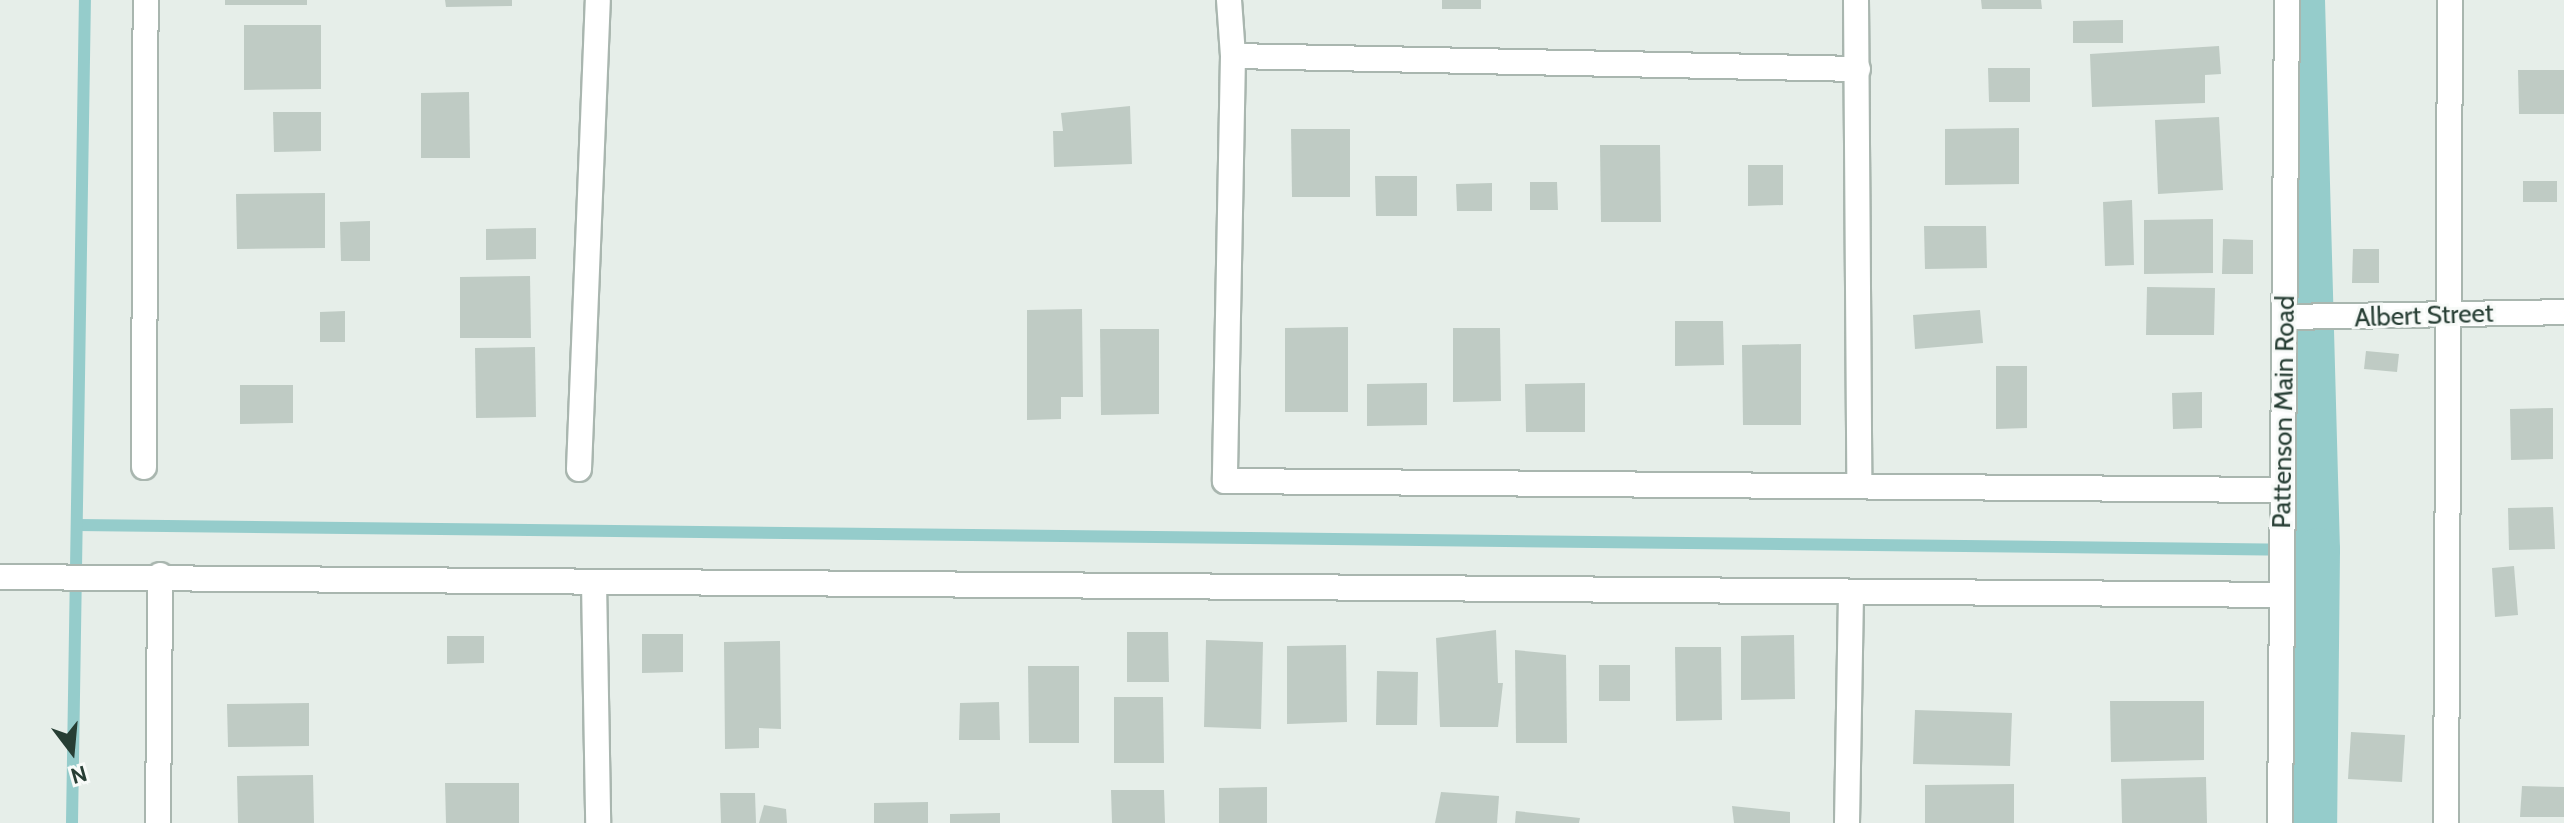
<!DOCTYPE html>
<style>
body{margin:0}
#map{position:relative;width:2564px;height:823px;overflow:hidden;background:#e6eee9;font-family:Cabin,sans-serif}
div>[style]{position:absolute}
.stream>*{height:12px;margin:-6px;padding:0 6px;transform-origin:6px;border-radius:6px;background:#95cccb}
.canal>*{height:44px;margin:-22px;padding:0 22px;transform-origin:22px;border-radius:22px;background:#95cccb}
.building>*{inset:0;background:#bfcbc4}
.roads{filter:drop-shadow(2px 0 #a9b6af) drop-shadow(-2px 0 #a9b6af) drop-shadow(0 2px #a9b6af) drop-shadow(0 -2px #a9b6af)}
.street>*{height:24px;margin:-12px;padding:0 12px;transform-origin:12px;border-radius:12px;background:#fff}
.secondary>*{height:24px;margin:-12px;padding:0 12px;transform-origin:12px;border-radius:12px;background:#fff}
span{translate:-50% -50%;white-space:nowrap;text-align:center;line-height:1.15;-webkit-text-stroke:6px #f7faf8;paint-order:stroke}
.street-label{font-size:26px;color:#273e34}
.north{position:absolute;left:32px;top:711px;width:80px;height:80px;-webkit-text-stroke:6px #f7faf8;paint-order:stroke;rotate:164deg;font-size:22px;font-weight:700;line-height:32px;text-align:center;color:#273e34}
.north::after{content:'';display:block;margin:auto;width:28px;height:36px;background:#273e34;clip-path:polygon(50% 0,100% 100%,50% 72%,0 100%)}
</style>
<div id="map">
<div class="stream">
<i style="left:77px;top:525px;width:2241px;rotate:0.64deg"></i>
<i style="left:72px;top:823px;width:823px;rotate:-89.1deg"></i>
</div>
<div class="canal">
<i style="left:2303px;top:0;width:550px;rotate:88.44deg"></i>
<i style="left:2318px;top:550px;width:273px;rotate:90.6deg"></i>
</div>
<div class="building">
<i style="clip-path:polygon(225px 0,307px 0,307px 5px,225px 5px)"></i>
<i style="clip-path:polygon(445px 0,512px 0,512px 6px,446px 7px)"></i>
<i style="clip-path:polygon(1442px 0,1481px 0,1481px 9px,1442px 9px)"></i>
<i style="clip-path:polygon(1981px 0,2041px 0,2042px 9px,1982px 9px)"></i>
<i style="clip-path:polygon(2123px 20px,2123px 43px,2073px 43px,2073px 21px)"></i>
<i style="clip-path:polygon(244px 25px,321px 25px,321px 89px,244px 90px)"></i>
<i style="clip-path:polygon(2219px 46px,2221px 74px,2205px 75px,2205px 103px,2092px 107px,2090px 54px)"></i>
<i style="clip-path:polygon(1988px 68px,2030px 68px,2030px 102px,1989px 102px)"></i>
<i style="clip-path:polygon(2518px 70px,2564px 70px,2564px 114px,2519px 114px)"></i>
<i style="clip-path:polygon(469px 92px,470px 158px,421px 158px,421px 93px)"></i>
<i style="clip-path:polygon(1130px 106px,1132px 164px,1054px 167px,1053px 131px,1063px 131px,1061px 113px)"></i>
<i style="clip-path:polygon(273px 112px,321px 112px,321px 151px,274px 152px)"></i>
<i style="clip-path:polygon(2219px 117px,2223px 190px,2158px 194px,2155px 120px)"></i>
<i style="clip-path:polygon(2019px 128px,2019px 184px,1945px 185px,1945px 129px)"></i>
<i style="clip-path:polygon(1291px 129px,1350px 129px,1350px 197px,1292px 197px)"></i>
<i style="clip-path:polygon(1600px 145px,1660px 145px,1661px 222px,1601px 222px)"></i>
<i style="clip-path:polygon(1748px 165px,1783px 165px,1783px 205px,1748px 206px)"></i>
<i style="clip-path:polygon(1375px 176px,1417px 176px,1417px 216px,1376px 216px)"></i>
<i style="clip-path:polygon(2523px 181px,2557px 181px,2557px 202px,2523px 202px)"></i>
<i style="clip-path:polygon(1530px 182px,1557px 182px,1558px 210px,1530px 210px)"></i>
<i style="clip-path:polygon(1492px 183px,1492px 211px,1457px 211px,1456px 184px)"></i>
<i style="clip-path:polygon(325px 193px,325px 248px,237px 249px,236px 194px)"></i>
<i style="clip-path:polygon(2132px 200px,2134px 265px,2105px 266px,2103px 202px)"></i>
<i style="clip-path:polygon(2213px 219px,2213px 273px,2144px 274px,2144px 220px)"></i>
<i style="clip-path:polygon(370px 221px,370px 261px,341px 261px,340px 222px)"></i>
<i style="clip-path:polygon(1924px 226px,1986px 226px,1987px 268px,1925px 269px)"></i>
<i style="clip-path:polygon(536px 228px,536px 259px,486px 260px,486px 229px)"></i>
<i style="clip-path:polygon(2223px 239px,2253px 240px,2253px 274px,2222px 274px)"></i>
<i style="clip-path:polygon(2353px 249px,2379px 249px,2379px 283px,2352px 283px)"></i>
<i style="clip-path:polygon(530px 276px,531px 338px,460px 338px,460px 277px)"></i>
<i style="clip-path:polygon(2147px 287px,2215px 288px,2214px 335px,2146px 335px)"></i>
<i style="clip-path:polygon(1082px 309px,1083px 397px,1061px 397px,1061px 419px,1027px 420px,1027px 310px)"></i>
<i style="clip-path:polygon(1980px 310px,1983px 343px,1915px 349px,1913px 315px)"></i>
<i style="clip-path:polygon(345px 311px,345px 342px,320px 342px,320px 312px)"></i>
<i style="clip-path:polygon(1675px 321px,1723px 321px,1724px 365px,1675px 366px)"></i>
<i style="clip-path:polygon(1348px 327px,1348px 412px,1285px 412px,1285px 328px)"></i>
<i style="clip-path:polygon(1453px 328px,1500px 328px,1501px 401px,1453px 402px)"></i>
<i style="clip-path:polygon(1100px 329px,1159px 329px,1159px 414px,1101px 415px)"></i>
<i style="clip-path:polygon(1801px 344px,1801px 425px,1743px 425px,1742px 345px)"></i>
<i style="clip-path:polygon(535px 347px,536px 417px,476px 418px,475px 348px)"></i>
<i style="clip-path:polygon(2366px 351px,2399px 354px,2397px 372px,2364px 369px)"></i>
<i style="clip-path:polygon(1996px 366px,2027px 366px,2027px 428px,1996px 429px)"></i>
<i style="clip-path:polygon(1427px 383px,1427px 425px,1367px 426px,1367px 384px)"></i>
<i style="clip-path:polygon(1585px 383px,1585px 432px,1526px 432px,1525px 384px)"></i>
<i style="clip-path:polygon(240px 385px,293px 385px,293px 423px,240px 424px)"></i>
<i style="clip-path:polygon(2202px 392px,2202px 428px,2173px 429px,2172px 393px)"></i>
<i style="clip-path:polygon(2553px 408px,2553px 459px,2511px 460px,2510px 409px)"></i>
<i style="clip-path:polygon(2553px 507px,2555px 549px,2509px 550px,2508px 508px)"></i>
<i style="clip-path:polygon(2514px 566px,2518px 615px,2495px 617px,2492px 568px)"></i>
<i style="clip-path:polygon(1496px 630px,1498px 683px,1503px 683px,1498px 727px,1440px 727px,1436px 638px)"></i>
<i style="clip-path:polygon(1127px 632px,1168px 632px,1169px 682px,1127px 682px)"></i>
<i style="clip-path:polygon(642px 634px,683px 634px,683px 672px,642px 673px)"></i>
<i style="clip-path:polygon(1794px 635px,1795px 699px,1741px 700px,1741px 636px)"></i>
<i style="clip-path:polygon(447px 636px,484px 636px,484px 663px,447px 664px)"></i>
<i style="clip-path:polygon(1206px 640px,1263px 642px,1261px 729px,1204px 727px)"></i>
<i style="clip-path:polygon(780px 641px,781px 729px,759px 728px,759px 748px,725px 749px,724px 642px)"></i>
<i style="clip-path:polygon(1346px 645px,1347px 722px,1287px 724px,1287px 646px)"></i>
<i style="clip-path:polygon(1675px 647px,1721px 647px,1722px 720px,1676px 721px)"></i>
<i style="clip-path:polygon(1515px 650px,1566px 655px,1567px 743px,1516px 743px)"></i>
<i style="clip-path:polygon(1599px 665px,1630px 665px,1630px 701px,1599px 701px)"></i>
<i style="clip-path:polygon(1028px 666px,1079px 666px,1079px 743px,1029px 743px)"></i>
<i style="clip-path:polygon(1377px 671px,1418px 672px,1417px 725px,1376px 725px)"></i>
<i style="clip-path:polygon(1114px 697px,1163px 697px,1164px 763px,1114px 763px)"></i>
<i style="clip-path:polygon(2110px 701px,2204px 701px,2204px 760px,2111px 762px)"></i>
<i style="clip-path:polygon(999px 702px,1000px 740px,959px 740px,960px 703px)"></i>
<i style="clip-path:polygon(309px 703px,309px 746px,228px 747px,227px 704px)"></i>
<i style="clip-path:polygon(1915px 710px,2012px 713px,2010px 766px,1913px 764px)"></i>
<i style="clip-path:polygon(2351px 732px,2405px 735px,2402px 782px,2348px 779px)"></i>
<i style="clip-path:polygon(313px 775px,314px 823px,238px 823px,237px 776px)"></i>
<i style="clip-path:polygon(2206px 777px,2207px 823px,2122px 823px,2121px 779px)"></i>
<i style="clip-path:polygon(445px 783px,519px 783px,519px 823px,446px 823px)"></i>
<i style="clip-path:polygon(2014px 784px,2014px 823px,1925px 823px,1925px 785px)"></i>
<i style="clip-path:polygon(2522px 786px,2564px 787px,2564px 817px,2520px 817px)"></i>
<i style="clip-path:polygon(1267px 787px,1267px 823px,1219px 823px,1219px 788px)"></i>
<i style="clip-path:polygon(1111px 790px,1164px 790px,1165px 823px,1112px 823px)"></i>
<i style="clip-path:polygon(1441px 792px,1499px 796px,1497px 823px,1435px 823px)"></i>
<i style="clip-path:polygon(720px 793px,755px 793px,756px 823px,721px 823px)"></i>
<i style="clip-path:polygon(928px 802px,928px 823px,874px 823px,874px 803px)"></i>
<i style="clip-path:polygon(764px 805px,786px 809px,787px 823px,759px 823px)"></i>
<i style="clip-path:polygon(1732px 806px,1790px 812px,1790px 823px,1734px 823px)"></i>
<i style="clip-path:polygon(1516px 811px,1580px 818px,1579px 823px,1515px 823px)"></i>
<i style="clip-path:polygon(1000px 813px,1000px 823px,950px 823px,950px 814px)"></i>
</div>
<div class="roads">
<div class="street">
<i style="left:1229px;top:0;width:56px;rotate:85.9deg"></i>
<i style="left:1233px;top:56px;width:425px;rotate:91.1deg"></i>
<i style="left:1225px;top:481px;width:1058px;rotate:0.49deg"></i>
<i style="left:1856px;top:0;width:484px;rotate:89.6deg"></i>
<i style="left:1233px;top:56px;width:625px;rotate:1.19deg"></i>
<i style="left:2285px;top:317px;width:279px;rotate:-1deg"></i>
<i style="left:144px;top:467px;width:467px;rotate:-89.8deg"></i>
<i style="left:579px;top:469px;width:469px;rotate:-87.7deg"></i>
<i style="left:594px;top:582px;width:241px;rotate:89deg"></i>
<i style="left:158px;top:823px;width:248px;rotate:-89.5deg"></i>
<i style="left:1847px;top:823px;width:229px;rotate:-89deg"></i>
<i style="left:2446px;top:823px;width:823px;rotate:-89.72deg"></i>
</div>
<div class="secondary">
<i style="left:0;top:577px;width:2282px;rotate:0.45deg"></i>
<i style="left:2280px;top:823px;width:823px;rotate:-89.51deg"></i>
</div>
</div>
<div class="street-label">
<span style="left:2424px;top:316px;rotate:-2deg">Albert Street</span>
<span style="left:2284px;top:412px;rotate:-89deg">Pattenson Main Road</span>
</div>
<div class="north">N</div>
</div>
